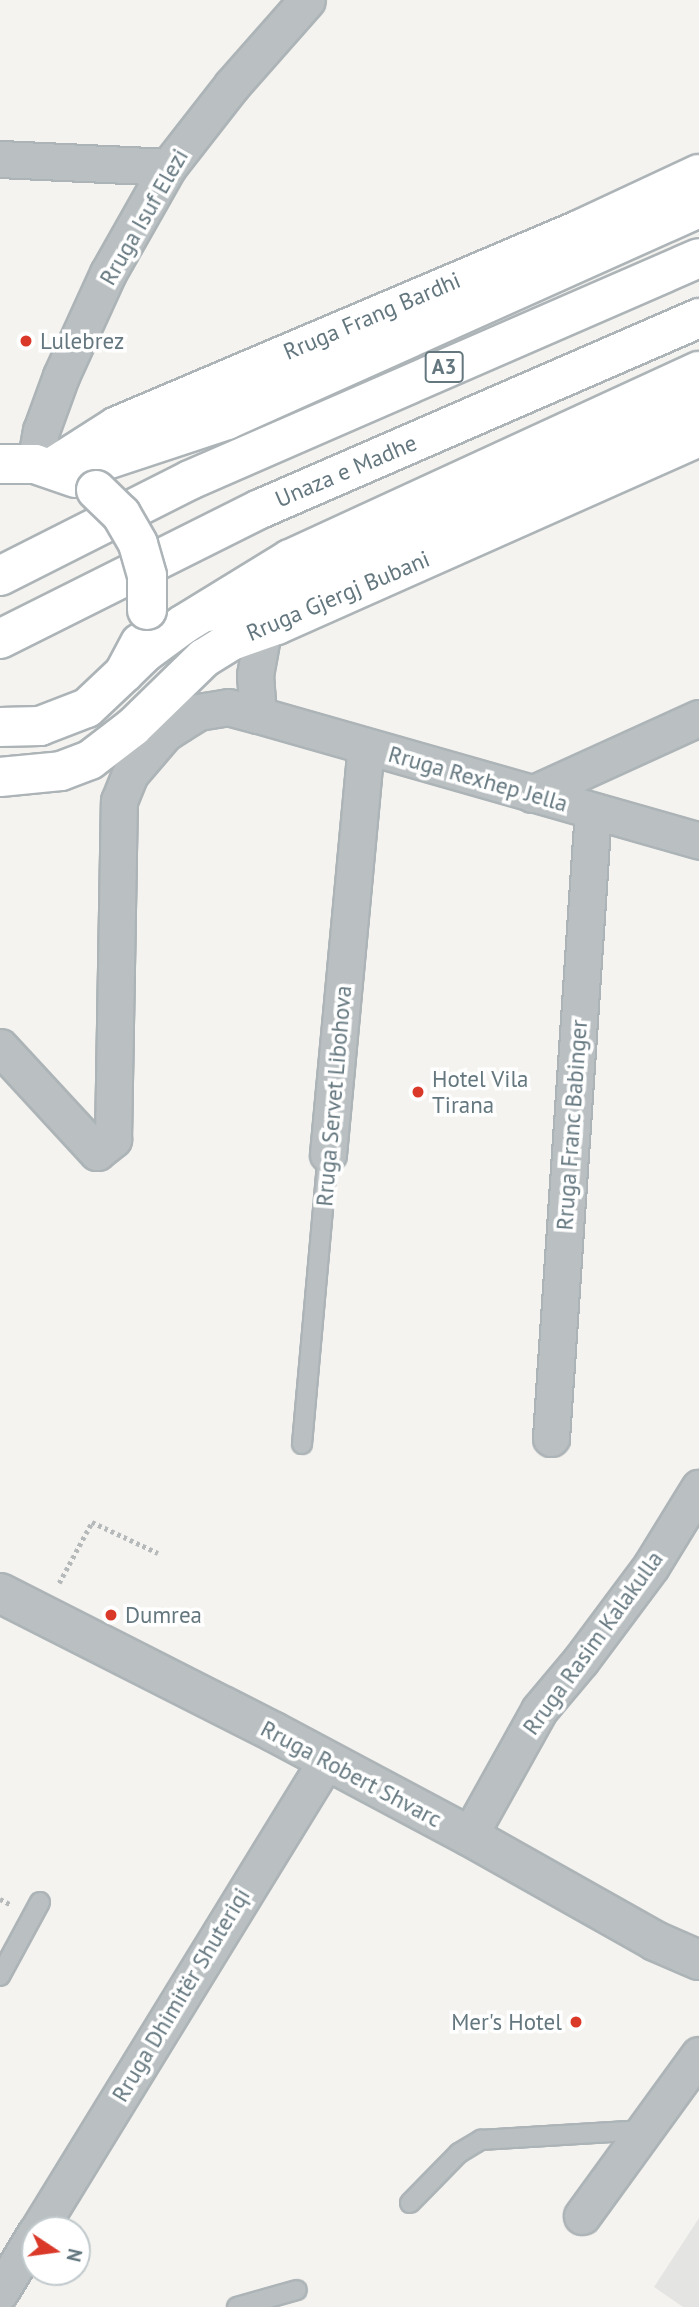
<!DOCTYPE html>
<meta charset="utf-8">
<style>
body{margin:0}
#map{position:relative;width:699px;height:2307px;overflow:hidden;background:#f4f3ef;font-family:"PT Sans",sans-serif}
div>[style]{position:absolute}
.built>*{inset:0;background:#e4e5e3}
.path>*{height:4.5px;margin-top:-2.25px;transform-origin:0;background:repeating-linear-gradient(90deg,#b5b9ba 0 3.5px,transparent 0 7px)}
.roads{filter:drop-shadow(2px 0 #adb4b7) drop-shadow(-2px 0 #adb4b7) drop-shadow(0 2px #adb4b7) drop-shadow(0 -2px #adb4b7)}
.service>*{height:18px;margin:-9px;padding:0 9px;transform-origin:9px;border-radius:9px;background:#bac0c2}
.minor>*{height:35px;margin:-17.5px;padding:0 17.5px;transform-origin:17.5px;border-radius:17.5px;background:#bac0c2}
.tertiary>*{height:38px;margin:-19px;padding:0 19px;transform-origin:19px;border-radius:19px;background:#bac0c2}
.secondary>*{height:38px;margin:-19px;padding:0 19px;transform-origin:19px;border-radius:19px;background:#fff}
.trunk>*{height:38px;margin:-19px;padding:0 19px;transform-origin:19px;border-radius:19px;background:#fff}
.bridges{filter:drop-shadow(2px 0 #adb4b7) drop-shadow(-2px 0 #adb4b7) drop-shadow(0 2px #adb4b7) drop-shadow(0 -2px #adb4b7)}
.secondary-bridge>*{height:38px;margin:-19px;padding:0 19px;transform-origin:19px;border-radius:19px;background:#fff}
.dots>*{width:19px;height:19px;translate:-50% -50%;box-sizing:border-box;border:4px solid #fff;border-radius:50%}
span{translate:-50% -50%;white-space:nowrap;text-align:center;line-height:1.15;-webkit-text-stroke:7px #fff;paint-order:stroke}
.shield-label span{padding:2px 5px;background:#fff;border:2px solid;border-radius:5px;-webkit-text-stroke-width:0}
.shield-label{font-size:21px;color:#64777f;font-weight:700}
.street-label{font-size:23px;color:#64777f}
.poi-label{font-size:23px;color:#64777f}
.left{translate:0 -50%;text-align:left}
.right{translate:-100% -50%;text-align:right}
.north{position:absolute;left:21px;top:2216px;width:70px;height:70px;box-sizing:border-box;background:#fff;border:2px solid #c1c9cc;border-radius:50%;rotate:103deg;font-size:19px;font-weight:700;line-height:28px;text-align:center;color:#64777f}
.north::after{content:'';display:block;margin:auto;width:24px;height:32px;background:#da3929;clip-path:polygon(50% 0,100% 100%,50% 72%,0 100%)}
</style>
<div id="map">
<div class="built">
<i style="clip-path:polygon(699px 2218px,699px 2307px,683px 2307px,654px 2287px)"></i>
</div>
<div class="path">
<i style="left:59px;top:1583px;width:69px;rotate:-61.6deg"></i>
<i style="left:92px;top:1522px;width:73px;rotate:25.2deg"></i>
<i style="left:0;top:1899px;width:11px;rotate:27deg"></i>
</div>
<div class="roads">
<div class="service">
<i style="left:302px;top:1444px;width:291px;rotate:-84.9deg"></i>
<i style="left:0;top:1976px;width:84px;rotate:-61.6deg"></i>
<i style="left:410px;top:2203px;width:70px;rotate:-45.6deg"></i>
<i style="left:459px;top:2153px;width:26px;rotate:-31deg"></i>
<i style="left:481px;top:2140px;width:163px;rotate:-3.5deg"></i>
<i style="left:237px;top:2307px;width:62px;rotate:-15.8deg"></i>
</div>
<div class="minor">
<i style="left:0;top:159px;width:168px;rotate:2.7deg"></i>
<i style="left:35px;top:464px;width:34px;rotate:-80deg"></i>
<i style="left:41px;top:431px;width:59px;rotate:-70deg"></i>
<i style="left:61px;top:376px;width:113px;rotate:-65.5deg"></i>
<i style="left:108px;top:273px;width:122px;rotate:-60.5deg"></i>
<i style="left:168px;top:167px;width:104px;rotate:-52deg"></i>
<i style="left:232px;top:85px;width:113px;rotate:-48.6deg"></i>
<i style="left:263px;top:631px;width:45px;rotate:100.3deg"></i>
<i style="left:255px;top:675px;width:40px;rotate:85.7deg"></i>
<i style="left:258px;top:715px;width:459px;rotate:15.9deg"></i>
<i style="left:532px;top:794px;width:183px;rotate:-24.5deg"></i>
<i style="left:0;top:1047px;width:143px;rotate:47.3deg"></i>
<i style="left:97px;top:1152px;width:21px;rotate:-39deg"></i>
<i style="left:113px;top:1139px;width:338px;rotate:-89deg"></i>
<i style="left:119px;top:801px;width:29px;rotate:-68deg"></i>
<i style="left:130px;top:774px;width:54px;rotate:-49.5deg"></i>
<i style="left:165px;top:733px;width:17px;rotate:-33deg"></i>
<i style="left:179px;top:724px;width:22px;rotate:-32deg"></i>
<i style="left:198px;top:712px;width:30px;rotate:-9deg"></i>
<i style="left:228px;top:707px;width:31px;rotate:15deg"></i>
<i style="left:328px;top:1154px;width:408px;rotate:-84.7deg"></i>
<i style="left:551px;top:1438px;width:628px;rotate:-86.17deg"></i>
<i style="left:469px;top:1836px;width:144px;rotate:-60.9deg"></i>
<i style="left:539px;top:1710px;width:65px;rotate:-50deg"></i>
<i style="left:581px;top:1660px;width:117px;rotate:-53.3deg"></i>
<i style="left:651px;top:1566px;width:92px;rotate:-58.4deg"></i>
<i style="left:582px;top:2216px;width:199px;rotate:-54deg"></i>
<i style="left:38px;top:2230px;width:550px;rotate:-58.45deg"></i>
<i style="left:0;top:2292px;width:68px;rotate:-58.9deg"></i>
</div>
<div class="tertiary">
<i style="left:0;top:1593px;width:307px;rotate:26.9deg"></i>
<i style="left:274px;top:1732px;width:221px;rotate:28.1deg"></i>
<i style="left:469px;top:1836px;width:214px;rotate:29.4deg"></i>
<i style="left:655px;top:1941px;width:48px;rotate:23.4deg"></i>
</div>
<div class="secondary">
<i style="left:0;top:464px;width:35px"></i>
<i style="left:35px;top:464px;width:43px;rotate:18.9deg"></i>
<i style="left:51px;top:468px;width:78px;rotate:-32.5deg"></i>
<i style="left:117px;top:426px;width:504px;rotate:-23deg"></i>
<i style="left:581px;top:229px;width:130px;rotate:-25deg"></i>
<i style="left:207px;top:612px;width:57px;rotate:-11.1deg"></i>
<i style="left:263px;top:601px;width:478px;rotate:-24.1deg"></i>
<i style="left:0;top:727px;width:40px;rotate:-1.4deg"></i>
<i style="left:40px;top:726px;width:50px;rotate:-21deg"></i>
<i style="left:87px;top:708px;width:51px;rotate:-43.4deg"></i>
<i style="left:124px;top:673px;width:34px;rotate:-62deg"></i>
<i style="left:0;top:777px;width:61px;rotate:-5.6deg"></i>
<i style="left:61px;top:771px;width:31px;rotate:-21deg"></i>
<i style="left:90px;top:760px;width:54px;rotate:-37.5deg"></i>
<i style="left:133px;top:727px;width:99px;rotate:-44.2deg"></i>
<i style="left:204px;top:658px;width:32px;rotate:-32deg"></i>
<i style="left:231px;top:641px;width:49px;rotate:-19.2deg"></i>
<i style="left:277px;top:625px;width:462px;rotate:-24deg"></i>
</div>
<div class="trunk">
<i style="left:67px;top:473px;width:169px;rotate:-18.3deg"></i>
<i style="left:227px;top:420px;width:517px;rotate:-24.19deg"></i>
<i style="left:0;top:576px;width:213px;rotate:-26.8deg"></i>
<i style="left:190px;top:480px;width:555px;rotate:-23.56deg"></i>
<i style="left:0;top:639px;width:291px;rotate:-26.6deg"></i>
<i style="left:260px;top:509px;width:479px;rotate:-23.5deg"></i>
<i style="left:124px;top:673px;width:30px;rotate:-44deg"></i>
<i style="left:146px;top:652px;width:47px;rotate:-36.4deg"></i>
<i style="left:184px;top:624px;width:124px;rotate:-31.5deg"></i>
<i style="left:290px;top:559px;width:450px;rotate:-24.7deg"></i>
</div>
</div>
<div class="bridges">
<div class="secondary-bridge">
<i style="left:96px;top:490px;width:35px;rotate:44deg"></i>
<i style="left:121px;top:514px;width:34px;rotate:60deg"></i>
<i style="left:138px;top:544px;width:33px;rotate:74deg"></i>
<i style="left:147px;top:576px;width:34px;rotate:90deg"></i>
</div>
</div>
<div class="dots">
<i style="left:26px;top:341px;background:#da3929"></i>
<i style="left:418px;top:1092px;background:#da3929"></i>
<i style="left:111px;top:1615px;background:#da3929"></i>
<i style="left:576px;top:2022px;background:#da3929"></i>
</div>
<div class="shield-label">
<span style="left:444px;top:367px">A3</span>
</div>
<div class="street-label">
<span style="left:144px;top:217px;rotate:-60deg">Rruga Isuf Elezi</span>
<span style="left:372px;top:316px;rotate:-23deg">Rruga Frang Bardhi</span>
<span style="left:346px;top:471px;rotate:-23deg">Unaza e Madhe</span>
<span style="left:338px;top:596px;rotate:-23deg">Rruga Gjergj Bubani</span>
<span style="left:478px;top:779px;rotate:16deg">Rruga Rexhep Jella</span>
<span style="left:334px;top:1096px;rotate:-85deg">Rruga Servet Libohova</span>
<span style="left:572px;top:1125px;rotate:-86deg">Rruga Franc Babinger</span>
<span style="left:593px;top:1643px;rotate:-54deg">Rruga Rasim Kalakulla</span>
<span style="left:351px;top:1774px;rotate:28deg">Rruga Robert Shvarc</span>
<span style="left:181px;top:1995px;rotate:-59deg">Rruga Dhimitër Shuteriqi</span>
</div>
<div class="poi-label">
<span class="left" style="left:40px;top:341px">Lulebrez</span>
<span class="left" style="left:432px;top:1092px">Hotel Vila<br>Tirana</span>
<span class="left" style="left:125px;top:1615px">Dumrea</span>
<span class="right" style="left:562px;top:2022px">Mer's Hotel</span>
</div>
<div class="north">N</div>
</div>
